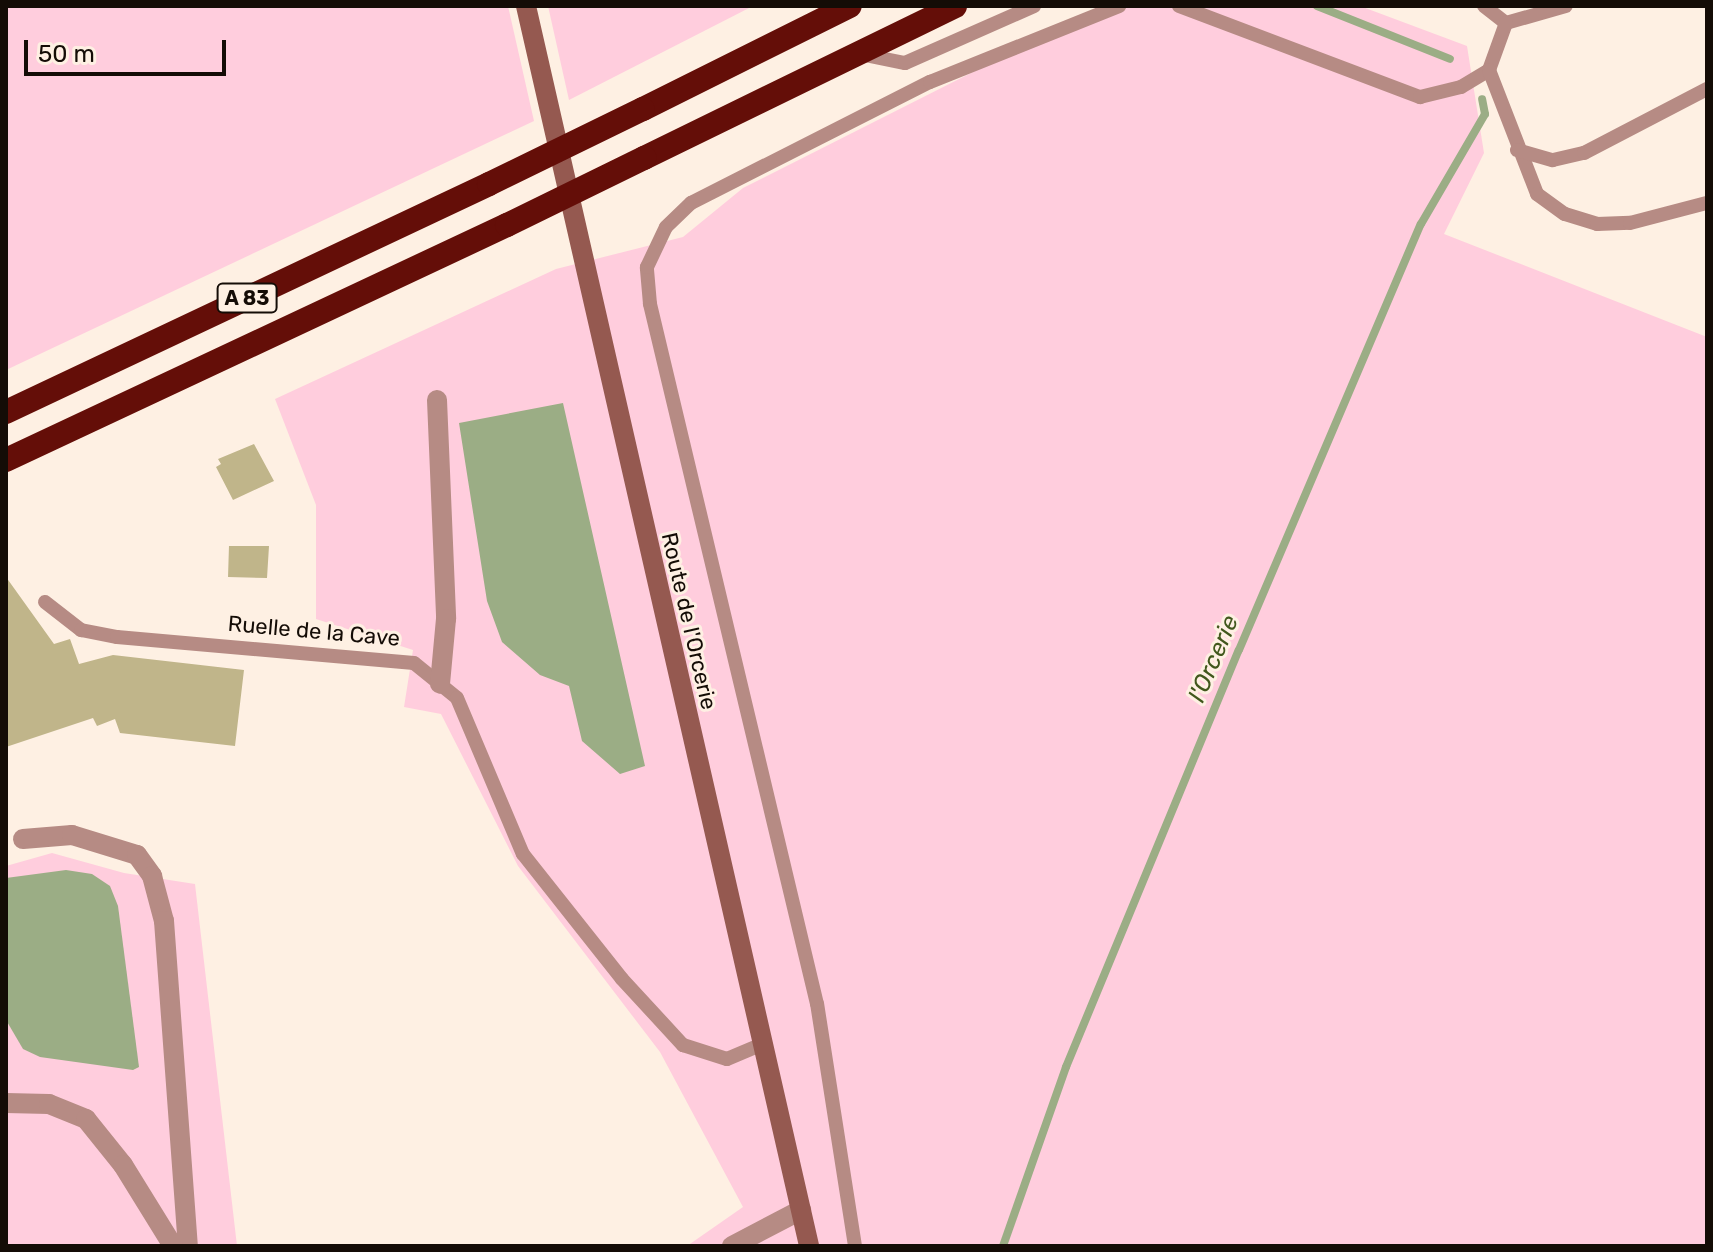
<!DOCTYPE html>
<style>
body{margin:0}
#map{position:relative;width:1713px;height:1252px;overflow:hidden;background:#fef0e3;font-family:Rubik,sans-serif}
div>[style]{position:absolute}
.green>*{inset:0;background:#ffcddd}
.water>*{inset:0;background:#9bad85}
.stream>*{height:8px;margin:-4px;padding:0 4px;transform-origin:4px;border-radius:4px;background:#9bad85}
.building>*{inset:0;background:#c0b58a}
.lane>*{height:14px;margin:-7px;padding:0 7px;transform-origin:7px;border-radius:7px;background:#b68b84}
.street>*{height:20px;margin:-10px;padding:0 10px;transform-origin:10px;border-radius:10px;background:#b68b84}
.secondary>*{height:20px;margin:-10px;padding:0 10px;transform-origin:10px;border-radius:10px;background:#955950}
.highway>*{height:24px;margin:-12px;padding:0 12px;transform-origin:12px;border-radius:12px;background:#640e08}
.highway-bridge>*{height:24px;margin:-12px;padding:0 12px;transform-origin:12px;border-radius:12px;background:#640e08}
span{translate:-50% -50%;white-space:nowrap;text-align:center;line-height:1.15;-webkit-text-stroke:6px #fef0e3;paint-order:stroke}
.shield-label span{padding:2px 6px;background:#fef0e3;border:2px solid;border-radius:6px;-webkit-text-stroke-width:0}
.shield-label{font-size:20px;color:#140c06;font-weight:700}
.street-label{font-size:22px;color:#140c06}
.water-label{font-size:24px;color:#41571c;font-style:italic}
.frame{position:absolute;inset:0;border:8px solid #140c06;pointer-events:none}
.scale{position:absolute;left:24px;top:40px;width:202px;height:36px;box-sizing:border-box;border:4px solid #140c06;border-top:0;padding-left:10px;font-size:24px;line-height:28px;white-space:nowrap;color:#140c06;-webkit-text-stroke:6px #fef0e3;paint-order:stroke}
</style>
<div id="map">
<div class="green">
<i style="clip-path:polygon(6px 6px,508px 6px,534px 121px,6px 370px)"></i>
<i style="clip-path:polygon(548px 6px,753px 6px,569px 100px)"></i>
<i style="clip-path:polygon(1104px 6px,1360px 6px,1467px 46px,1484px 153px,1444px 234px,1707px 337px,1707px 1246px,687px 1246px,743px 1207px,660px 1052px,518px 866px,441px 714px,404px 707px,413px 650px,316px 619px,316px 505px,275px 399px,556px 269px,683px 237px,743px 188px)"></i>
<i style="clip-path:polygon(52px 853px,124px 873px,195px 884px,237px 1246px,6px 1246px,6px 866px)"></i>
</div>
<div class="water">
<i style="clip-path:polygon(563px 403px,645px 766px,620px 774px,582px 741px,569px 686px,540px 675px,502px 642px,487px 601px,459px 423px)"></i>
<i style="clip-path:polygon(66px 870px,92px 874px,110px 886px,118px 906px,139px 1067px,133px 1070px,40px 1057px,23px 1049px,6px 1020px,6px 878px)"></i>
</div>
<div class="stream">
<i style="left:1317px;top:6px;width:143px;rotate:21.7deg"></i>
<i style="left:1003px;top:1246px;width:190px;rotate:-70.6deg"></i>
<i style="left:1066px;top:1067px;width:451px;rotate:-67.5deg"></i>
<i style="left:1239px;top:650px;width:463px;rotate:-66.9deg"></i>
<i style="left:1421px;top:224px;width:127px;rotate:-59.8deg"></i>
<i style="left:1485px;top:114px;width:15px;rotate:-101deg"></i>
</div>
<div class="building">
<i style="clip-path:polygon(254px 444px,274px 481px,233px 500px,216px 467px,221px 464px,218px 459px)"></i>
<i style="clip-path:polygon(229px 546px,269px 546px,267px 578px,228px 577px)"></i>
<i style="clip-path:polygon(6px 577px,54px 644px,70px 639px,79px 664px,113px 655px,244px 670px,235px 746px,120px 733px,115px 719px,97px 726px,93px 718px,6px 747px)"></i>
</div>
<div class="lane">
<i style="left:1179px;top:6px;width:258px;rotate:20.7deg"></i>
<i style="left:1420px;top:97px;width:42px;rotate:-13.7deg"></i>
<i style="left:1461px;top:87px;width:33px;rotate:-31deg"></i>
<i style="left:1484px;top:6px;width:28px;rotate:38deg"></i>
<i style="left:1506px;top:23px;width:62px;rotate:-15.8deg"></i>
<i style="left:1506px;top:23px;width:50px;rotate:109.9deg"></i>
<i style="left:1489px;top:70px;width:133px;rotate:68.8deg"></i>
<i style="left:1537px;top:194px;width:34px;rotate:36deg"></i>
<i style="left:1565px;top:214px;width:34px;rotate:17deg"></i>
<i style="left:1597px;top:224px;width:33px;rotate:-2deg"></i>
<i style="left:1630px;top:223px;width:80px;rotate:-14.6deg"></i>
<i style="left:860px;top:54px;width:46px;rotate:11.3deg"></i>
<i style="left:905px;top:63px;width:141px;rotate:-23.8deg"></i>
<i style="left:1517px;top:150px;width:37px;rotate:16deg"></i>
<i style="left:1553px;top:160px;width:32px;rotate:-13deg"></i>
<i style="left:1584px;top:153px;width:139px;rotate:-27.5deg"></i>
<i style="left:45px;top:602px;width:46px;rotate:37.9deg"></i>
<i style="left:81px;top:630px;width:37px;rotate:11deg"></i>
<i style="left:117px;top:637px;width:298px;rotate:5deg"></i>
<i style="left:414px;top:663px;width:55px;rotate:39.1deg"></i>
<i style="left:457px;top:698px;width:169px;rotate:67.1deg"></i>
<i style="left:523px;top:854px;width:159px;rotate:51.6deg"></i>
<i style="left:622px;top:979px;width:90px;rotate:47.3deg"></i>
<i style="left:683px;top:1045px;width:46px;rotate:17.7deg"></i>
<i style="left:727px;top:1059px;width:38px;rotate:-23deg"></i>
<i style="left:855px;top:1246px;width:245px;rotate:-98.9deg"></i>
<i style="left:817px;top:1004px;width:720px;rotate:-103.42deg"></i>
<i style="left:650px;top:304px;width:37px;rotate:-95deg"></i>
<i style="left:647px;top:267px;width:44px;rotate:-64.6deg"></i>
<i style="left:666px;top:227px;width:35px;rotate:-44deg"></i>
<i style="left:691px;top:203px;width:268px;rotate:-26.9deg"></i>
<i style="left:930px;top:82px;width:204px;rotate:-21.9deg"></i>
</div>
<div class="street">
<i style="left:437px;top:400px;width:219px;rotate:87.6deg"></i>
<i style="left:446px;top:619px;width:65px;rotate:95.3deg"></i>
<i style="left:23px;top:839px;width:49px;rotate:-4.7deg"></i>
<i style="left:72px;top:835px;width:68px;rotate:17.1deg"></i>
<i style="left:137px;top:855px;width:26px;rotate:54deg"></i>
<i style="left:152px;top:876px;width:47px;rotate:75.1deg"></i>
<i style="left:164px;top:921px;width:326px;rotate:85.8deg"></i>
<i style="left:6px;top:1103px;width:43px;rotate:1.3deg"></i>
<i style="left:49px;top:1104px;width:40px;rotate:22deg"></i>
<i style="left:86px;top:1119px;width:59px;rotate:51.2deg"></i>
<i style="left:123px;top:1165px;width:95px;rotate:58.3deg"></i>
<i style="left:732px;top:1246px;width:78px;rotate:-27.6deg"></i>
</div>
<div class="secondary">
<i style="left:526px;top:6px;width:1272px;rotate:77.14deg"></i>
</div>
<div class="highway">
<i style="left:643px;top:109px;width:231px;rotate:-26.5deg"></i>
<i style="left:644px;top:158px;width:346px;rotate:-26deg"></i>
<i style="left:6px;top:412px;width:534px;rotate:-25.27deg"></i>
<i style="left:6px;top:460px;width:553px;rotate:-25.13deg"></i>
</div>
<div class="highway-bridge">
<i style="left:489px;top:184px;width:171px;rotate:-26deg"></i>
<i style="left:507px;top:225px;width:153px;rotate:-26.1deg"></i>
</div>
<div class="shield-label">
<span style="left:247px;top:298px">A 83</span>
</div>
<div class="street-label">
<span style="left:689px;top:621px;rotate:77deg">Route de l'Orcerie</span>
<span style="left:314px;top:631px;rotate:5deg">Ruelle de la Cave</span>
</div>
<div class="water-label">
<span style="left:1214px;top:659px;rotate:-67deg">l'Orcerie</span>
</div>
<div class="frame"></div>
<div class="scale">50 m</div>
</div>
